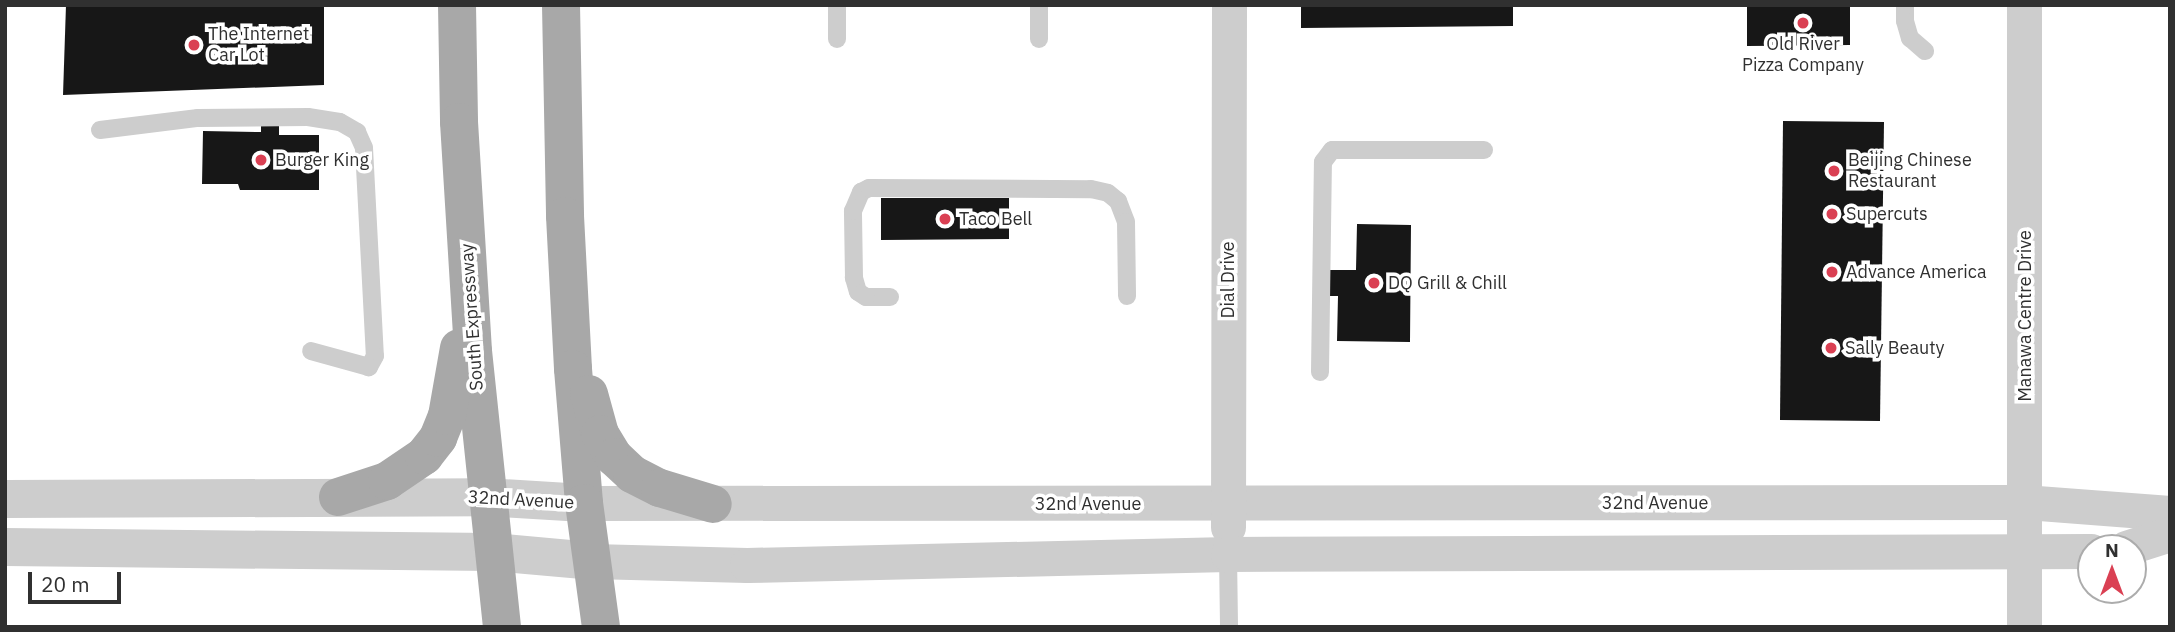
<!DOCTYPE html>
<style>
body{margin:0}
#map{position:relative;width:2175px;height:632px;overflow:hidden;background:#fff;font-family:"IBM Plex Sans",sans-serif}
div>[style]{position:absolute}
.building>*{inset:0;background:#171717}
.service>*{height:18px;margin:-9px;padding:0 9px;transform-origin:9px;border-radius:9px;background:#cdcdcd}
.minor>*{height:35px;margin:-17.5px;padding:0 17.5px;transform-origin:17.5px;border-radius:17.5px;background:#cdcdcd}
.tertiary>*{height:38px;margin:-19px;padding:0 19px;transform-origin:19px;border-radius:19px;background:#cdcdcd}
.primary>*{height:38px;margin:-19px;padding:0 19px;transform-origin:19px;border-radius:19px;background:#a8a8a8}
.dots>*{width:19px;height:19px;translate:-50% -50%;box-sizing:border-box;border:4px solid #fff;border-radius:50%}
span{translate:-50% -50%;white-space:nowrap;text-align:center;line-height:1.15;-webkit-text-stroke:7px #fff;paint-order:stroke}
.poi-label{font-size:18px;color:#303030}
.left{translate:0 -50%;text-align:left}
.street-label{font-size:18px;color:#303030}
.frame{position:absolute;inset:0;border:7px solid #303030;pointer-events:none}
.north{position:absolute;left:2077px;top:534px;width:70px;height:70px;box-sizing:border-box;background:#fff;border:2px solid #acacac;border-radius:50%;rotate:0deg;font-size:19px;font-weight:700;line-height:28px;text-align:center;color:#303030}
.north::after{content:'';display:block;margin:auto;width:24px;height:32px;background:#da4053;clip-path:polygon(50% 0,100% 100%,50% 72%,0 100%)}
.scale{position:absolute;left:28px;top:572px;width:93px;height:32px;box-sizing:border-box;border:4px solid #303030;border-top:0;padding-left:9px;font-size:21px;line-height:24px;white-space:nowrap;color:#303030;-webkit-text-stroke:5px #fff;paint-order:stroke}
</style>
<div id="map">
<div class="building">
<i style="clip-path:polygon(66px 5px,324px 5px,324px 85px,63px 95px)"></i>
<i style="clip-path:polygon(1301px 5px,1513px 5px,1513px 26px,1301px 28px)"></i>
<i style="clip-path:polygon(1747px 5px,1850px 5px,1850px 45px,1747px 46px)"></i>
<i style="clip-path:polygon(1783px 121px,1884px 122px,1880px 421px,1780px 420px)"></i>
<i style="clip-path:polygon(261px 126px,279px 126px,279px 135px,319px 135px,319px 190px,240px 190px,238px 184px,202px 184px,203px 131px,261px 132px)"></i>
<i style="clip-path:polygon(881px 198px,1009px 198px,1009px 239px,881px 240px)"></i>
<i style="clip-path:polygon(1357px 224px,1411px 225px,1410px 342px,1337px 341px,1338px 296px,1321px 296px,1322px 270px,1356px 270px)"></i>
</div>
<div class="service">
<i style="left:837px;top:5px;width:34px;rotate:90deg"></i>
<i style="left:1039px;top:5px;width:34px;rotate:90deg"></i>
<i style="left:1905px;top:5px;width:16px;rotate:90deg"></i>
<i style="left:1905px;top:21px;width:18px;rotate:74deg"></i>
<i style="left:1910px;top:38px;width:20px;rotate:41deg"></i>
<i style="left:100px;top:130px;width:99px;rotate:-7deg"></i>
<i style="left:198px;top:118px;width:110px;rotate:-0.5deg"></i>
<i style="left:308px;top:117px;width:32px;rotate:9deg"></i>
<i style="left:340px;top:122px;width:20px;rotate:30deg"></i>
<i style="left:357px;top:132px;width:17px;rotate:66deg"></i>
<i style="left:364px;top:148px;width:208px;rotate:87deg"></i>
<i style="left:375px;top:356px;width:13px;rotate:119deg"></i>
<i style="left:369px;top:367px;width:60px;rotate:-164.6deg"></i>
<i style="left:890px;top:297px;width:24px;rotate:180deg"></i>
<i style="left:866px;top:297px;width:9px;rotate:-148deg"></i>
<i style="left:858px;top:292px;width:15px;rotate:-106deg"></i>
<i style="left:854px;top:278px;width:67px;rotate:-90.9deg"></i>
<i style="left:853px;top:211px;width:21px;rotate:-67deg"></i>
<i style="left:861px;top:192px;width:9px;rotate:-27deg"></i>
<i style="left:869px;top:188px;width:222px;rotate:0.3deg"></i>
<i style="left:1091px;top:189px;width:17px;rotate:13deg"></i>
<i style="left:1108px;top:193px;width:13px;rotate:39deg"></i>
<i style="left:1118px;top:201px;width:22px;rotate:69deg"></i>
<i style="left:1126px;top:222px;width:74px;rotate:89.2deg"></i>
<i style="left:1320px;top:372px;width:210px;rotate:-89.2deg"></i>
<i style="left:1323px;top:162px;width:15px;rotate:-53deg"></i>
<i style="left:1332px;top:150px;width:152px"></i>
<i style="left:1228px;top:554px;width:73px;rotate:89.2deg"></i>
</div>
<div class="minor">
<i style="left:584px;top:503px;width:1440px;rotate:-0.04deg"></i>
<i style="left:2024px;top:502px;width:146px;rotate:4.3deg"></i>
<i style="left:1228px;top:527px;width:522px;rotate:-89.89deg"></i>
<i style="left:2126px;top:548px;width:46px;rotate:-17.7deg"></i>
<i style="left:592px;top:561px;width:155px;rotate:1.5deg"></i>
<i style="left:747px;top:565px;width:481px;rotate:-1.3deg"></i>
<i style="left:1228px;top:554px;width:863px;rotate:-0.2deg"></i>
<i style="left:2024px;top:627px;width:622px;rotate:-90deg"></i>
</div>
<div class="tertiary">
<i style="left:5px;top:499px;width:481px;rotate:-0.2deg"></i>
<i style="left:486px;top:497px;width:98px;rotate:3.5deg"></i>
<i style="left:5px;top:547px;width:487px;rotate:0.6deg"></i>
<i style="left:492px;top:552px;width:100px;rotate:5.1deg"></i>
</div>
<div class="primary">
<i style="left:457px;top:5px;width:117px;rotate:89deg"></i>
<i style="left:459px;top:122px;width:229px;rotate:86.5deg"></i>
<i style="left:473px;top:351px;width:278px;rotate:84deg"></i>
<i style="left:561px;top:5px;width:211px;rotate:88.9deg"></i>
<i style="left:565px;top:216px;width:153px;rotate:87deg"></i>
<i style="left:573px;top:369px;width:134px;rotate:85.3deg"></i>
<i style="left:584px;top:503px;width:125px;rotate:82.2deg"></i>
<i style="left:589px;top:394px;width:41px;rotate:74.6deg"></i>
<i style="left:600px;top:434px;width:27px;rotate:59deg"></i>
<i style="left:614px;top:457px;width:25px;rotate:43deg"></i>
<i style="left:632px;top:474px;width:31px;rotate:27deg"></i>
<i style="left:660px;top:488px;width:55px;rotate:16.8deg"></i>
<i style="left:338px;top:497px;width:52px;rotate:-18.1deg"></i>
<i style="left:387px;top:481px;width:45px;rotate:-34deg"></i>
<i style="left:424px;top:456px;width:23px;rotate:-52deg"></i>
<i style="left:438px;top:438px;width:24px;rotate:-68deg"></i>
<i style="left:447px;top:416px;width:69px;rotate:-80deg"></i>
</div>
<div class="dots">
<i style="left:1803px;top:23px;background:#da4053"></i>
<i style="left:194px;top:45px;background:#da4053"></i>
<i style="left:261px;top:160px;background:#da4053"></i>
<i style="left:1834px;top:171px;background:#da4053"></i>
<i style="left:1832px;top:214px;background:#da4053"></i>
<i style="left:945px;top:219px;background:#da4053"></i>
<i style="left:1832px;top:272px;background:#da4053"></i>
<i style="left:1374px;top:283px;background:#da4053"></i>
<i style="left:1831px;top:348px;background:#da4053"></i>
</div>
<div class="poi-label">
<span class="left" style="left:208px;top:45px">The Internet<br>Car Lot</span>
<span style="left:1803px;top:55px">Old River<br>Pizza Company</span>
<span class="left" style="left:275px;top:160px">Burger King</span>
<span class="left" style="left:1848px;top:171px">Beijing Chinese<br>Restaurant</span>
<span class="left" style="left:1846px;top:214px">Supercuts</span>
<span class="left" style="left:959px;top:219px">Taco Bell</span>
<span class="left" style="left:1846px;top:272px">Advance America</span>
<span class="left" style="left:1388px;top:283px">DQ Grill &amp; Chill</span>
<span class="left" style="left:1845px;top:348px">Sally Beauty</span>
</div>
<div class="street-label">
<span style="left:1228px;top:280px;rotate:-90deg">Dial Drive</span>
<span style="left:2025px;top:316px;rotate:-90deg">Manawa Centre Drive</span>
<span style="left:472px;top:317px;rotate:-94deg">South Expressway</span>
<span style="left:521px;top:500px;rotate:3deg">32nd Avenue</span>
<span style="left:1655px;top:503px">32nd Avenue</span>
<span style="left:1088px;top:504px">32nd Avenue</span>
</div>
<div class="frame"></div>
<div class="north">N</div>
<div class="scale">20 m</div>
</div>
